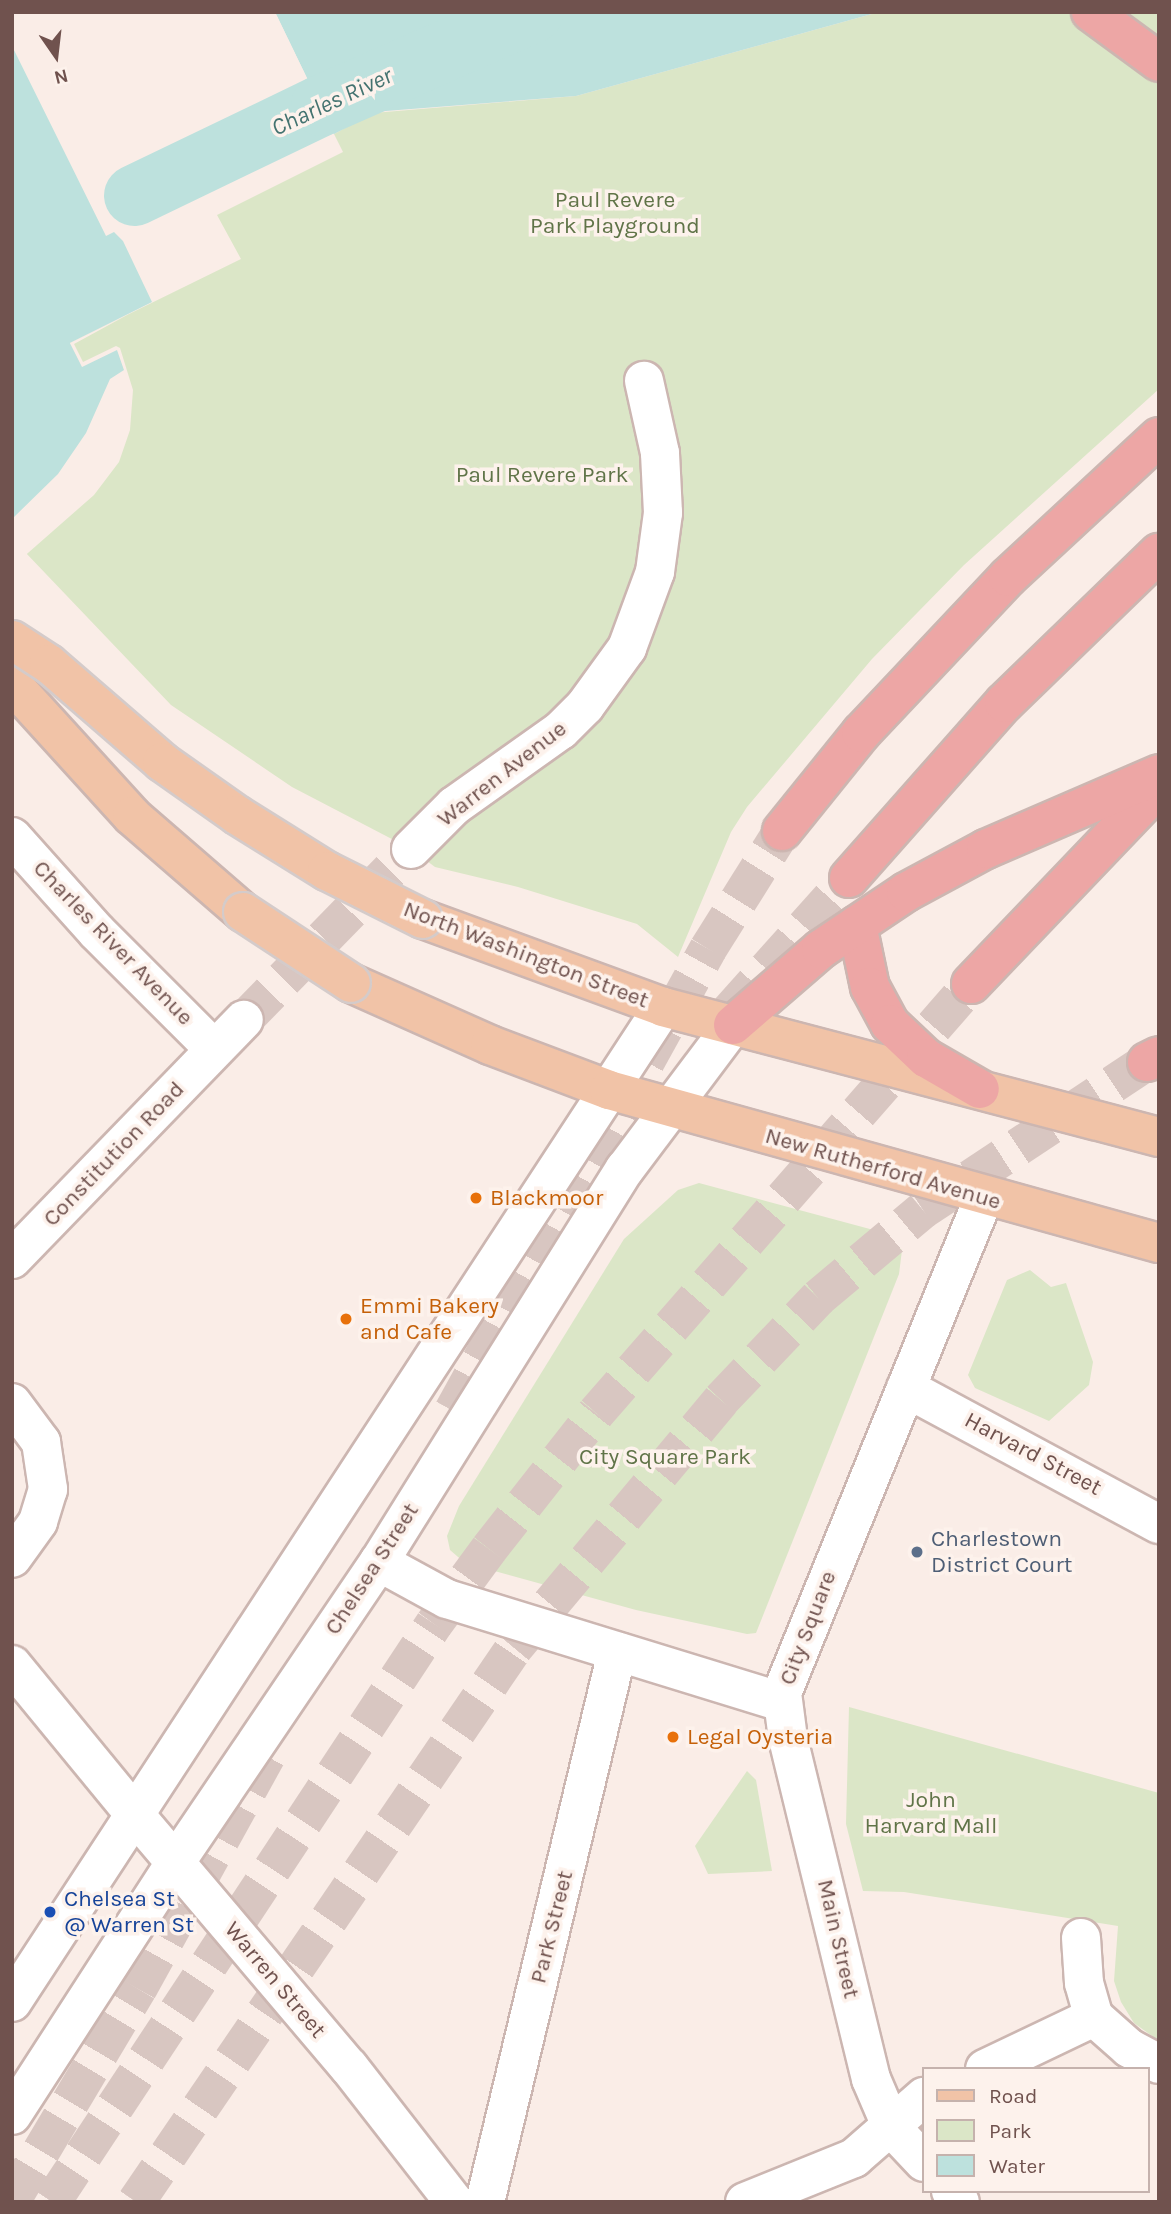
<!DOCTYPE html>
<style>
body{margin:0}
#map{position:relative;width:1171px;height:2214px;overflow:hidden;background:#faede7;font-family:Karla,sans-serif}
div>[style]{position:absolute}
.green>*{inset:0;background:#dbe6c7}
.water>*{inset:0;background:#bde1dd}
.pier>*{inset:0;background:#faede7}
.river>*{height:61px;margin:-30.5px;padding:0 30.5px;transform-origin:30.5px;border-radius:30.5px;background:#bde1dd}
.minor-tunnel>*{height:38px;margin-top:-19px;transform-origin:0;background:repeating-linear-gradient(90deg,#d8c6c1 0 38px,transparent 0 57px)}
.motorway-tunnel>*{height:38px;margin-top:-19px;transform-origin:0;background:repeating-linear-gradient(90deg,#d8c6c1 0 38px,transparent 0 57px)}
.roads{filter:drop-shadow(2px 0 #ccb6b1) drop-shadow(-2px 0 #ccb6b1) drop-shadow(0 2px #ccb6b1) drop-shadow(0 -2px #ccb6b1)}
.minor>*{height:38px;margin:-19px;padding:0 19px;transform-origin:19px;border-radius:19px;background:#fff}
.secondary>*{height:38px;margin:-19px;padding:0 19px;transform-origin:19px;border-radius:19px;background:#fff}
.primary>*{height:38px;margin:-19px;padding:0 19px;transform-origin:19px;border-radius:19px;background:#f1c3a7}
.motorway>*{height:38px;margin:-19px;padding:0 19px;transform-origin:19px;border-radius:19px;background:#eda6a5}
.bridges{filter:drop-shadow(2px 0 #d4cbca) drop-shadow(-2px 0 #d4cbca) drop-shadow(0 2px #d4cbca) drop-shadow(0 -2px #d4cbca)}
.primary-bridge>*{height:38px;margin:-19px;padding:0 19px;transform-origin:19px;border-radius:19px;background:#f1c3a7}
.dots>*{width:19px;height:19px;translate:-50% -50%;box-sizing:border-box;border:4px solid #fdf2ec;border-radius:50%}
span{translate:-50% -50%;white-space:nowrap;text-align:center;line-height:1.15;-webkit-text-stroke:7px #fdf2ec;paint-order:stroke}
.park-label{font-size:23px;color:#607448}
.street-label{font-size:23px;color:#70524e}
.food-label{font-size:23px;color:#c56008}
.left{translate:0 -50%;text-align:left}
.service-label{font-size:23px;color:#4e5e75}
.transit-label{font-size:23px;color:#164399}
.water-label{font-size:24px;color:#447370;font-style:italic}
.frame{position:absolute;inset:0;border:14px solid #70524e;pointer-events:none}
.legend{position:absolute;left:922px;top:2067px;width:228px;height:126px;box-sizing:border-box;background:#fdf2ec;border:2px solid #c5b2ad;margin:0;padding:9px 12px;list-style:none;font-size:21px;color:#70524e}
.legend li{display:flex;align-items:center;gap:14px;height:35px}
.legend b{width:35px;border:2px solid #c5b2ad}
.north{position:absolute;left:21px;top:21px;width:70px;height:70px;-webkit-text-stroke:5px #fdf2ec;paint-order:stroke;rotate:166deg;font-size:19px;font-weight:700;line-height:28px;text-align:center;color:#70524e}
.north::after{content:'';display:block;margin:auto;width:24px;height:32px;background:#70524e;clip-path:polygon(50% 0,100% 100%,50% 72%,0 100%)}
</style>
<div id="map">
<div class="green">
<i style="clip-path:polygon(879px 12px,1159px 12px,1159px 389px,964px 565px,872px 659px,747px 807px,731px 832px,678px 957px,637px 924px,518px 887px,435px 867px,411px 849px,292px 787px,171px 705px,25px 552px,91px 492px,82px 367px,70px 343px,241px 259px,217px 215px,343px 152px,334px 134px,373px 113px,576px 96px)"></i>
<i style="clip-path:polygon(699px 1183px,881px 1232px,902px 1250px,899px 1274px,756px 1633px,747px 1634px,636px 1610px,465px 1563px,450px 1550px,447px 1536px,459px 1506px,624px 1239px,678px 1190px)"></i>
<i style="clip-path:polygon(1030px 1270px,1051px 1287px,1066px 1283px,1093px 1362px,1089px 1385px,1049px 1421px,975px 1388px,968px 1375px,1007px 1280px)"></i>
<i style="clip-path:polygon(849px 1707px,1159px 1793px,1159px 2041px,1134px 2023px,1121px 2002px,1114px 1981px,1118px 1926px,904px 1892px,863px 1891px,846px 1824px)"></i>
<i style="clip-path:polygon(747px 1771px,756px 1780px,772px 1871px,708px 1874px,695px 1846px)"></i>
</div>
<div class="water">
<i style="clip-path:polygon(275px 12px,879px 12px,576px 96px,373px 112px,334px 134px)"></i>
<i style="clip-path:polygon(12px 46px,106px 236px,114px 232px,123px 241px,152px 302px,70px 343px,82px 366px,117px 349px,127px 379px,91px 492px,12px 564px)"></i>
</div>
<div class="pier">
<i style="clip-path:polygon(271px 12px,275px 12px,334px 134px,331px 135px)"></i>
<i style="clip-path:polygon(129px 314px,74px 344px,83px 362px,116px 346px,120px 348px,133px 390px,130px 430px,119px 462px,94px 495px,12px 567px,12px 519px,58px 474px,86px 433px,110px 379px,124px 370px,117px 350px,82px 367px,70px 343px)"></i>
</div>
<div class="river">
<i style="left:134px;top:195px;width:208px;rotate:-25.7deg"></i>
<i style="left:321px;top:105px;width:231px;rotate:-23.8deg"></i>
</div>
<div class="minor-tunnel">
<i style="left:244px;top:1020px;width:239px;rotate:-45.7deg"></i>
</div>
<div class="motorway-tunnel">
<i style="left:729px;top:1012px;width:180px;rotate:-48.2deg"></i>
<i style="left:453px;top:1411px;width:528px;rotate:-61.1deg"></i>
<i style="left:708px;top:949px;width:139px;rotate:-57.9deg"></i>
<i style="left:12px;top:2200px;width:246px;rotate:-59.2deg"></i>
<i style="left:138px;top:1989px;width:280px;rotate:-61.1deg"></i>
<i style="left:52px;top:2202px;width:693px;rotate:-56.54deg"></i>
<i style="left:434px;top:1624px;width:93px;rotate:-53.7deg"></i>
<i style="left:489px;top:1549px;width:173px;rotate:-51.8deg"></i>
<i style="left:596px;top:1413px;width:570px;rotate:-48.84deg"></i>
<i style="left:136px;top:2202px;width:671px;rotate:-55.69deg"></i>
<i style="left:514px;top:1648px;width:323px;rotate:-50.1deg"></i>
<i style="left:721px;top:1400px;width:141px;rotate:-46.4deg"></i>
<i style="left:818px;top:1298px;width:137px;rotate:-40deg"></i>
<i style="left:923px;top:1210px;width:268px;rotate:-33.5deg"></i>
</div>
<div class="roads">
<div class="minor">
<i style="left:12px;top:837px;width:127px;rotate:48.2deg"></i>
<i style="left:97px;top:932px;width:165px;rotate:45deg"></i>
<i style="left:411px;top:849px;width:61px;rotate:-45deg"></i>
<i style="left:454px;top:806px;width:131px;rotate:-35.4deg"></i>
<i style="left:561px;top:730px;width:34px;rotate:-45deg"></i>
<i style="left:585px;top:706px;width:72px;rotate:-54.1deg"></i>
<i style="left:627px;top:648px;width:81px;rotate:-69.8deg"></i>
<i style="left:655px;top:572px;width:60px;rotate:-82.3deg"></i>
<i style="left:663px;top:513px;width:60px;rotate:-92.9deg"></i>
<i style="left:660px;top:453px;width:74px;rotate:-102.5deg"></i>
<i style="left:12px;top:1259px;width:333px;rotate:-45.9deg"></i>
<i style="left:906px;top:1388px;width:287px;rotate:28.3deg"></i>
<i style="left:12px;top:1403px;width:49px;rotate:53.4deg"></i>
<i style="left:41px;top:1442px;width:48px;rotate:81.5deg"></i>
<i style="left:48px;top:1489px;width:34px;rotate:107deg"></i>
<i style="left:38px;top:1522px;width:44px;rotate:125.8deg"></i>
<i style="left:12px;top:1665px;width:194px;rotate:50.6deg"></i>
<i style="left:1081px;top:1938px;width:45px;rotate:86.2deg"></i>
<i style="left:1084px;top:1983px;width:35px;rotate:74deg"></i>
<i style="left:1094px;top:2017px;width:47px;rotate:41.5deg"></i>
<i style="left:1129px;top:2048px;width:34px;rotate:28deg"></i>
<i style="left:985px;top:2069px;width:121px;rotate:-25.5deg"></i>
<i style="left:745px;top:2202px;width:118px;rotate:-22deg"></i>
<i style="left:854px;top:2158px;width:93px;rotate:-41.1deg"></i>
</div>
<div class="secondary">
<i style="left:379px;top:1562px;width:77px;rotate:28.6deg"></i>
<i style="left:447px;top:1599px;width:350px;rotate:17.1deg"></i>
<i style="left:135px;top:1815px;width:331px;rotate:49.7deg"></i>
<i style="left:349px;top:2067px;width:171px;rotate:52.1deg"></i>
<i style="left:12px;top:2002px;width:1189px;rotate:-56.8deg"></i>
<i style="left:12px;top:2115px;width:300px;rotate:-57.1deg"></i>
<i style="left:175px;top:1863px;width:364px;rotate:-55.9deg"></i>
<i style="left:379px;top:1562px;width:464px;rotate:-58deg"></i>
<i style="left:625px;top:1169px;width:180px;rotate:-53.1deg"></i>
<i style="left:924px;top:2162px;width:47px;rotate:-133.3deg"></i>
<i style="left:892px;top:2128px;width:53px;rotate:-113.2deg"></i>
<i style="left:871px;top:2079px;width:350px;rotate:-103.7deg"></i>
<i style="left:788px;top:1739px;width:46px;rotate:-97.4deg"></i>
<i style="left:782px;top:1693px;width:536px;rotate:-67.84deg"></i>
<i style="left:951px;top:2191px;width:14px;rotate:51deg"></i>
<i style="left:485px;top:2202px;width:566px;rotate:-76.5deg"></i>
</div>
<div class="primary">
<i style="left:12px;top:684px;width:178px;rotate:47.7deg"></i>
<i style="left:132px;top:816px;width:147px;rotate:40.9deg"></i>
<i style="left:423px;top:919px;width:256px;rotate:20.1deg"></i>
<i style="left:663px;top:1007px;width:513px;rotate:14.69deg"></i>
<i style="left:351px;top:983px;width:152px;rotate:24deg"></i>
<i style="left:490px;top:1045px;width:127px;rotate:20.7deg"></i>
<i style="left:609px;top:1090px;width:571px;rotate:15.55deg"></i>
</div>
<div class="motorway">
<i style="left:1091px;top:12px;width:84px;rotate:36.3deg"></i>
<i style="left:782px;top:831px;width:126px;rotate:-51.1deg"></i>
<i style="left:861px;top:733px;width:214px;rotate:-46.7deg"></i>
<i style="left:1008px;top:577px;width:206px;rotate:-42.8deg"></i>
<i style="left:849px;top:878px;width:234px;rotate:-48.5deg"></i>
<i style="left:1004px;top:703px;width:216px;rotate:-44.1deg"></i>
<i style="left:857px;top:925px;width:63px;rotate:78.2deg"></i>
<i style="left:870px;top:987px;width:42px;rotate:61.6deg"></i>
<i style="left:890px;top:1024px;width:50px;rotate:43.4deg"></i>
<i style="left:926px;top:1058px;width:62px;rotate:29.9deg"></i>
<i style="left:971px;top:984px;width:272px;rotate:-46.3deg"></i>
<i style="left:733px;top:1025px;width:116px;rotate:-40.8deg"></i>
<i style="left:821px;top:949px;width:102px;rotate:-33.8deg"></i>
<i style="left:906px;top:892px;width:91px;rotate:-28.3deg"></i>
<i style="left:986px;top:849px;width:189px;rotate:-23.4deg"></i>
<i style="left:1147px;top:1062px;width:13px;rotate:-27deg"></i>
</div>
</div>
<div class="bridges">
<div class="primary-bridge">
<i style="left:12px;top:640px;width:44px;rotate:33deg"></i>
<i style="left:49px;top:664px;width:150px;rotate:40.9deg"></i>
<i style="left:162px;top:762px;width:92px;rotate:35.2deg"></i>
<i style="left:237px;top:815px;width:106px;rotate:31.9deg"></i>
<i style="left:327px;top:871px;width:107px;rotate:26.6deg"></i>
<i style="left:243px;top:912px;width:129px;rotate:33.3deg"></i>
</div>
</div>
<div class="dots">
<i style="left:476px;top:1198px;background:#e8710a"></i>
<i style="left:346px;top:1319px;background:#e8710a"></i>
<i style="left:917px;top:1552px;background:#5c6f8a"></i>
<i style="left:673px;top:1737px;background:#e8710a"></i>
<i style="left:50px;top:1912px;background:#1a4fb4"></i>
</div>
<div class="park-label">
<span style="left:615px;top:213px">Paul Revere<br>Park Playground</span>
<span style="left:542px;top:475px">Paul Revere Park</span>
<span style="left:665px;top:1457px">City Square Park</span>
<span style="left:931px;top:1813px">John<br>Harvard Mall</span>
</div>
<div class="street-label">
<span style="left:502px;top:774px;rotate:-38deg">Warren Avenue</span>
<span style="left:113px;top:943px;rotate:46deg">Charles River Avenue</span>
<span style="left:526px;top:955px;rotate:21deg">North Washington Street</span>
<span style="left:114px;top:1154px;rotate:-46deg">Constitution Road</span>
<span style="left:883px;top:1169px;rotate:16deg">New Rutherford Avenue</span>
<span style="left:1033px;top:1454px;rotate:28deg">Harvard Street</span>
<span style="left:372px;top:1569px;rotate:-57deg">Chelsea Street</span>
<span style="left:808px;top:1628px;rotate:-69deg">City Square</span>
<span style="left:552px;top:1927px;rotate:-76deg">Park Street</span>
<span style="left:838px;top:1939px;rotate:77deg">Main Street</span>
<span style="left:275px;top:1980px;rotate:50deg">Warren Street</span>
</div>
<div class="food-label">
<span class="left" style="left:490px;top:1198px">Blackmoor</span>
<span class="left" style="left:360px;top:1319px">Emmi Bakery<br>and Cafe</span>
<span class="left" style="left:687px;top:1737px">Legal Oysteria</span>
</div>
<div class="service-label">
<span class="left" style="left:931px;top:1552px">Charlestown<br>District Court</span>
</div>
<div class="transit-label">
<span class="left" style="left:64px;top:1912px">Chelsea St<br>@ Warren St</span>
</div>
<div class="water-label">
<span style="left:332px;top:102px;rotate:-25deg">Charles River</span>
</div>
<div class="frame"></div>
<ul class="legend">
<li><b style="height:9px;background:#f1c3a7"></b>Road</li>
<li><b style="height:19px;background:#dbe6c7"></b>Park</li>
<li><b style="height:19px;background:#bde1dd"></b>Water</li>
</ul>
<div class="north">N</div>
</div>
